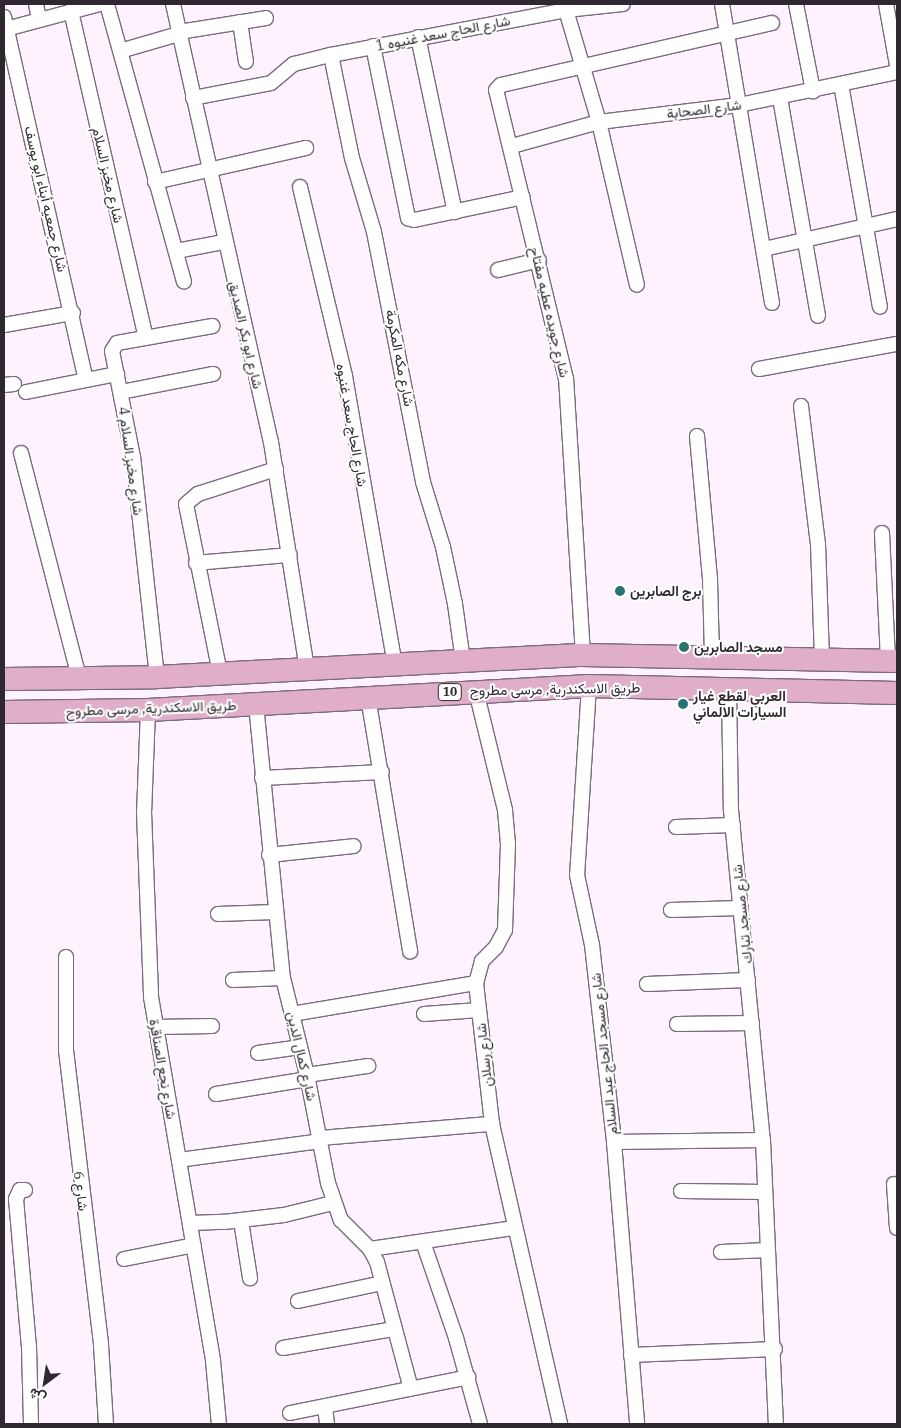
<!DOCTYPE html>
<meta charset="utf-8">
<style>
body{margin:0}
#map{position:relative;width:901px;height:1428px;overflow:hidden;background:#fdf2fe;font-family:"IBM Plex Serif",Vazirmatn,serif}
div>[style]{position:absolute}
.roads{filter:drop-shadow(1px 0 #7a6b7d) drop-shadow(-1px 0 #7a6b7d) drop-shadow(0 1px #7a6b7d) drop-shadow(0 -1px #7a6b7d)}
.minor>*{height:14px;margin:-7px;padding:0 7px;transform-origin:7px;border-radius:7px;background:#fff}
.primary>*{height:22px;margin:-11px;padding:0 11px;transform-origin:11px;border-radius:11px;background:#e1aeca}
.dots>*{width:14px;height:14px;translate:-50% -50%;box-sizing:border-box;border:2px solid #fff;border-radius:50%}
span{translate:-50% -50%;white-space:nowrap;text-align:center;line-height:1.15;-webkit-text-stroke:4px #fff;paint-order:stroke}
.shield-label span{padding:1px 4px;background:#fff;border:1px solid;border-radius:4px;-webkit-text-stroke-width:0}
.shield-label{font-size:12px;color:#2f2830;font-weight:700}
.street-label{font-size:14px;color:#2f2830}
.poi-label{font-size:14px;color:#2f2830;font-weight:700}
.left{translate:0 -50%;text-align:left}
.frame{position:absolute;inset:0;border:5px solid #2f2830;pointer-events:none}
.north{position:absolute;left:20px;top:1358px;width:50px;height:50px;-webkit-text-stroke:4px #fff;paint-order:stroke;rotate:211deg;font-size:14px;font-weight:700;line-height:20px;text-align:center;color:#2f2830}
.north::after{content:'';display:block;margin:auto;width:18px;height:22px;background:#2f2830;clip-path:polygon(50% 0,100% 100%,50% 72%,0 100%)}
</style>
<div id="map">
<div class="roads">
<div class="minor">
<i style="left:36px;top:4px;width:16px;rotate:79deg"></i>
<i style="left:107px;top:4px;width:288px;rotate:74.5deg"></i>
<i style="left:173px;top:4px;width:449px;rotate:77.4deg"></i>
<i style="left:271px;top:442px;width:230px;rotate:81deg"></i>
<i style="left:722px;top:4px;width:303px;rotate:80.5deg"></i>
<i style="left:796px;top:4px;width:89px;rotate:78.9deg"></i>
<i style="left:886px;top:4px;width:62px;rotate:79.8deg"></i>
<i style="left:566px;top:10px;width:117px;rotate:73.6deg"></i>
<i style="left:599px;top:122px;width:167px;rotate:76.9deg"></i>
<i style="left:71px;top:11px;width:335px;rotate:77.1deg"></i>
<i style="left:4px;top:17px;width:372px;rotate:77.3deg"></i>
<i style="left:240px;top:22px;width:40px;rotate:81.5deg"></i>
<i style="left:6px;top:29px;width:96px;rotate:-15deg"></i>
<i style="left:179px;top:32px;width:88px;rotate:-9.1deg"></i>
<i style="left:418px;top:37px;width:179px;rotate:78.1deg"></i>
<i style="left:373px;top:46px;width:176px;rotate:78.5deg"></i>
<i style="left:408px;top:218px;width:6px;rotate:18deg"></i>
<i style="left:414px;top:220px;width:111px;rotate:-11.9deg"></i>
<i style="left:120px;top:51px;width:61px;rotate:-16.1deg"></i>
<i style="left:331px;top:55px;width:105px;rotate:78.5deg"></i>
<i style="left:352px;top:158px;width:77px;rotate:73.4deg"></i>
<i style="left:374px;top:232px;width:255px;rotate:78.9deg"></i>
<i style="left:423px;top:482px;width:68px;rotate:72.9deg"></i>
<i style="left:443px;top:547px;width:58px;rotate:78.1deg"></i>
<i style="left:455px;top:604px;width:58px;rotate:82deg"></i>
<i style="left:841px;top:84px;width:226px;rotate:80.1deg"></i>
<i style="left:193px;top:98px;width:79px;rotate:-10.9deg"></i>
<i style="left:271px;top:83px;width:30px;rotate:-40deg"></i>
<i style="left:294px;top:64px;width:38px;rotate:-14deg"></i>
<i style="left:331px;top:55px;width:239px;rotate:-10.8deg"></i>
<i style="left:566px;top:10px;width:57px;rotate:-6deg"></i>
<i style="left:780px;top:98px;width:221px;rotate:80.1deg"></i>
<i style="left:512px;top:146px;width:90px;rotate:-15.4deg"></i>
<i style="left:599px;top:122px;width:141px;rotate:-6.9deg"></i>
<i style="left:739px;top:105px;width:161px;rotate:-11.8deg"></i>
<i style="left:155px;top:182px;width:155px;rotate:-12.7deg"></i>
<i style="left:300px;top:187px;width:194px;rotate:76.6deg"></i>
<i style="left:345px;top:376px;width:292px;rotate:80.2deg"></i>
<i style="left:764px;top:249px;width:136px;rotate:-12.7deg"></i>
<i style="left:176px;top:251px;width:49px;rotate:-10.6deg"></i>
<i style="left:498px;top:270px;width:42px;rotate:-13.7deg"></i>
<i style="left:4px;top:325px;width:70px;rotate:-9.9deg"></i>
<i style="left:759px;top:369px;width:140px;rotate:-10.3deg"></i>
<i style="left:4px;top:385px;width:10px;rotate:-6deg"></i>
<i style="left:26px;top:392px;width:93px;rotate:-11.2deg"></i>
<i style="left:121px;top:392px;width:94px;rotate:-11.1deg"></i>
<i style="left:801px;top:406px;width:139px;rotate:83deg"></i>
<i style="left:818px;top:544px;width:115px;rotate:88deg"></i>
<i style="left:697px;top:436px;width:145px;rotate:84.8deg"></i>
<i style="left:710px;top:580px;width:77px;rotate:88.5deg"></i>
<i style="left:21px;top:453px;width:232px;rotate:75.5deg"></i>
<i style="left:882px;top:533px;width:128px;rotate:87.3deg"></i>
<i style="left:196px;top:563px;width:94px;rotate:-4.9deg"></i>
<i style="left:583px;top:655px;width:277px;rotate:-93.5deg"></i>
<i style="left:566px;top:379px;width:297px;rotate:-103.6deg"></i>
<i style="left:496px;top:90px;width:7px;rotate:-45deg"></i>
<i style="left:501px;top:85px;width:278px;rotate:-12.9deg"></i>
<i style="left:220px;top:673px;width:172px;rotate:-101.4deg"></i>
<i style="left:186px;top:504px;width:16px;rotate:-40deg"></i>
<i style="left:198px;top:494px;width:82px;rotate:-17.8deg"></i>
<i style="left:157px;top:677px;width:221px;rotate:-96.2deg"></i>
<i style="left:133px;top:457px;width:108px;rotate:-101.2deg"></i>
<i style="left:112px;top:351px;width:9px;rotate:-58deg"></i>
<i style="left:117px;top:343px;width:97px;rotate:-10.1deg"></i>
<i style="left:589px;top:686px;width:189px;rotate:93.6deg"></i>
<i style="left:577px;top:875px;width:72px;rotate:77.9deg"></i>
<i style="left:592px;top:945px;width:198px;rotate:83.6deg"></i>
<i style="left:614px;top:1142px;width:283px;rotate:85.3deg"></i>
<i style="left:729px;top:688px;width:122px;rotate:89.1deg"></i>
<i style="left:731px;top:810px;width:332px;rotate:84.5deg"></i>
<i style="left:763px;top:1140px;width:284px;rotate:87.4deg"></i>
<i style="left:476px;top:691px;width:122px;rotate:76.3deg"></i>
<i style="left:505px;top:810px;width:34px;rotate:85deg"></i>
<i style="left:508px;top:844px;width:86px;rotate:92deg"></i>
<i style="left:505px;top:930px;width:19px;rotate:118deg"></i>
<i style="left:496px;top:947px;width:20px;rotate:135deg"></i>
<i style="left:482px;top:961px;width:23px;rotate:105deg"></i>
<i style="left:476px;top:983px;width:142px;rotate:83.5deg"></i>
<i style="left:492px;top:1124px;width:308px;rotate:77.2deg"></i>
<i style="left:368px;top:697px;width:258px;rotate:80.6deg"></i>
<i style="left:256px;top:704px;width:275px;rotate:84.4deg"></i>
<i style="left:283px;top:978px;width:100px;rotate:76.1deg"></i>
<i style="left:307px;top:1075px;width:110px;rotate:79deg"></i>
<i style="left:328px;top:1183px;width:39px;rotate:71deg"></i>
<i style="left:341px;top:1220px;width:41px;rotate:45deg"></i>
<i style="left:370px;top:1249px;width:15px;rotate:62deg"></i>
<i style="left:377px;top:1262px;width:131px;rotate:75deg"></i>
<i style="left:148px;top:710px;width:102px;rotate:92.2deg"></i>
<i style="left:144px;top:812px;width:185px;rotate:87.8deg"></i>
<i style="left:151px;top:997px;width:369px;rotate:80.3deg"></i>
<i style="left:213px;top:1361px;width:63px;rotate:84.6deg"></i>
<i style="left:262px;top:778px;width:120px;rotate:-2.9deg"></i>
<i style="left:676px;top:827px;width:57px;rotate:-2deg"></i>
<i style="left:269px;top:855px;width:85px;rotate:-6deg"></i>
<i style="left:671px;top:910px;width:70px;rotate:-1.6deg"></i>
<i style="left:218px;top:914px;width:57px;rotate:-2deg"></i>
<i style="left:66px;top:957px;width:93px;rotate:90deg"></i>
<i style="left:66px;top:1050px;width:297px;rotate:83.2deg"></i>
<i style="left:101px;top:1345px;width:79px;rotate:86.4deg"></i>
<i style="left:233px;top:980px;width:50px;rotate:-2.3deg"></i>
<i style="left:647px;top:984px;width:101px;rotate:-2.3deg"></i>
<i style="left:292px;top:1014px;width:187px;rotate:-9.6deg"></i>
<i style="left:424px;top:1014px;width:55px;rotate:-4.2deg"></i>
<i style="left:677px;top:1024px;width:75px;rotate:-0.8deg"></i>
<i style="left:156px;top:1027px;width:56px;rotate:-1deg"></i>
<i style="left:258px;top:1053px;width:42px;rotate:-8.1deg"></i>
<i style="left:307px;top:1075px;width:62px;rotate:-8.4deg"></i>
<i style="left:216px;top:1094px;width:93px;rotate:-9.3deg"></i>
<i style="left:320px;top:1138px;width:173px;rotate:-4.7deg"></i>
<i style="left:614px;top:1142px;width:149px;rotate:-0.8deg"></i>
<i style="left:179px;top:1160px;width:143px;rotate:-7.6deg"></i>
<i style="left:894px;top:1184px;width:44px;rotate:86.1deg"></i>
<i style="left:25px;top:1190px;width:5px;rotate:180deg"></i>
<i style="left:20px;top:1190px;width:10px;rotate:114deg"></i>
<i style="left:16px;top:1199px;width:149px;rotate:85deg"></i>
<i style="left:29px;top:1347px;width:77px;rotate:88.5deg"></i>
<i style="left:681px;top:1191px;width:84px;rotate:0.7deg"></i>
<i style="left:241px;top:1221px;width:58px;rotate:81deg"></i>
<i style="left:191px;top:1223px;width:33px;rotate:-2deg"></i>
<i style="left:224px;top:1222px;width:60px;rotate:-6.7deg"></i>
<i style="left:284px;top:1215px;width:50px;rotate:-13.8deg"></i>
<i style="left:423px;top:1242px;width:102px;rotate:71deg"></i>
<i style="left:456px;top:1338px;width:89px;rotate:74.4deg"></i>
<i style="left:370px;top:1249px;width:146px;rotate:-8.3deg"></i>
<i style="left:721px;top:1252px;width:47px;rotate:-2.4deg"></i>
<i style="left:124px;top:1259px;width:71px;rotate:-11.3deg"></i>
<i style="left:298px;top:1301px;width:86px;rotate:-12.1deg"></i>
<i style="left:283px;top:1348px;width:113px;rotate:-9.7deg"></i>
<i style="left:631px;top:1355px;width:144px;rotate:-2.4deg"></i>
<i style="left:325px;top:1407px;width:17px;rotate:83deg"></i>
<i style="left:290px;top:1413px;width:182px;rotate:-11.4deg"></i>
</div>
<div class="primary">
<i style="left:4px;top:679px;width:153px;rotate:-0.7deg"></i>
<i style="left:157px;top:677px;width:427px;rotate:-3deg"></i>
<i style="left:583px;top:655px;width:314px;rotate:1.1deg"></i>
<i style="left:4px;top:712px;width:144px;rotate:-0.8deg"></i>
<i style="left:148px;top:710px;width:442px;rotate:-3.1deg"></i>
<i style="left:589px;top:686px;width:308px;rotate:1.3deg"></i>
</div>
</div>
<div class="dots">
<i style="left:620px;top:591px;background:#297371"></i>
<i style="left:684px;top:647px;background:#297371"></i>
<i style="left:683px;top:704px;background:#297371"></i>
</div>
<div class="shield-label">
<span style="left:450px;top:692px">10</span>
</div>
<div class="street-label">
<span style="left:443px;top:33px;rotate:-11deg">شارع الحاج سعد غنيوه 1</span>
<span style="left:704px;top:109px;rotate:-7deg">شارع الصحابة</span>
<span style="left:108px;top:175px;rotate:77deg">شارع مخبز السلام</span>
<span style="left:46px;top:199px;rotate:77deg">شارع جمعيه أبناء ابو يوسف</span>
<span style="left:550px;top:312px;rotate:77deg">شارع جويده عطيه مفتاح</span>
<span style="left:246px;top:335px;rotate:77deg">شارع ابو بكر الصديق</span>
<span style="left:400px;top:358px;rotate:79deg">شارع مكه المكرمة</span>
<span style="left:352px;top:425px;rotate:80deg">شارع الحاج سعد غنيوه</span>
<span style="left:131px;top:461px;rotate:82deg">شارع مخبز السلام 4</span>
<span style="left:555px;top:689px;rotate:-1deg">طريق الاسكندرية, مرسى مطروح</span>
<span style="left:151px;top:708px;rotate:-2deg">طريق الاسكندرية, مرسى مطروح</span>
<span style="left:742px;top:914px;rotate:-96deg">شارع مسجد تبارك</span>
<span style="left:604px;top:1054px;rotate:-96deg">شارع مسجد الحاج عبد السلام</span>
<span style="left:484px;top:1055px;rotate:-96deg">شارع رسلان</span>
<span style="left:302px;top:1056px;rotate:77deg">شارع كمال الدين</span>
<span style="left:163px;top:1069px;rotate:80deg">شارع نجع الصناقرة</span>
<span style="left:81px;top:1191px;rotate:83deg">شارع 6</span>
</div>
<div class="poi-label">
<span class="left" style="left:630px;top:591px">برج الصابرين</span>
<span class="left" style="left:694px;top:647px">مسجد الصابرين</span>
<span class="left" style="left:693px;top:704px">العربي لقطع غيار<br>السيارات الالماني</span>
</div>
<div class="frame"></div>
<div class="north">ش</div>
</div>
